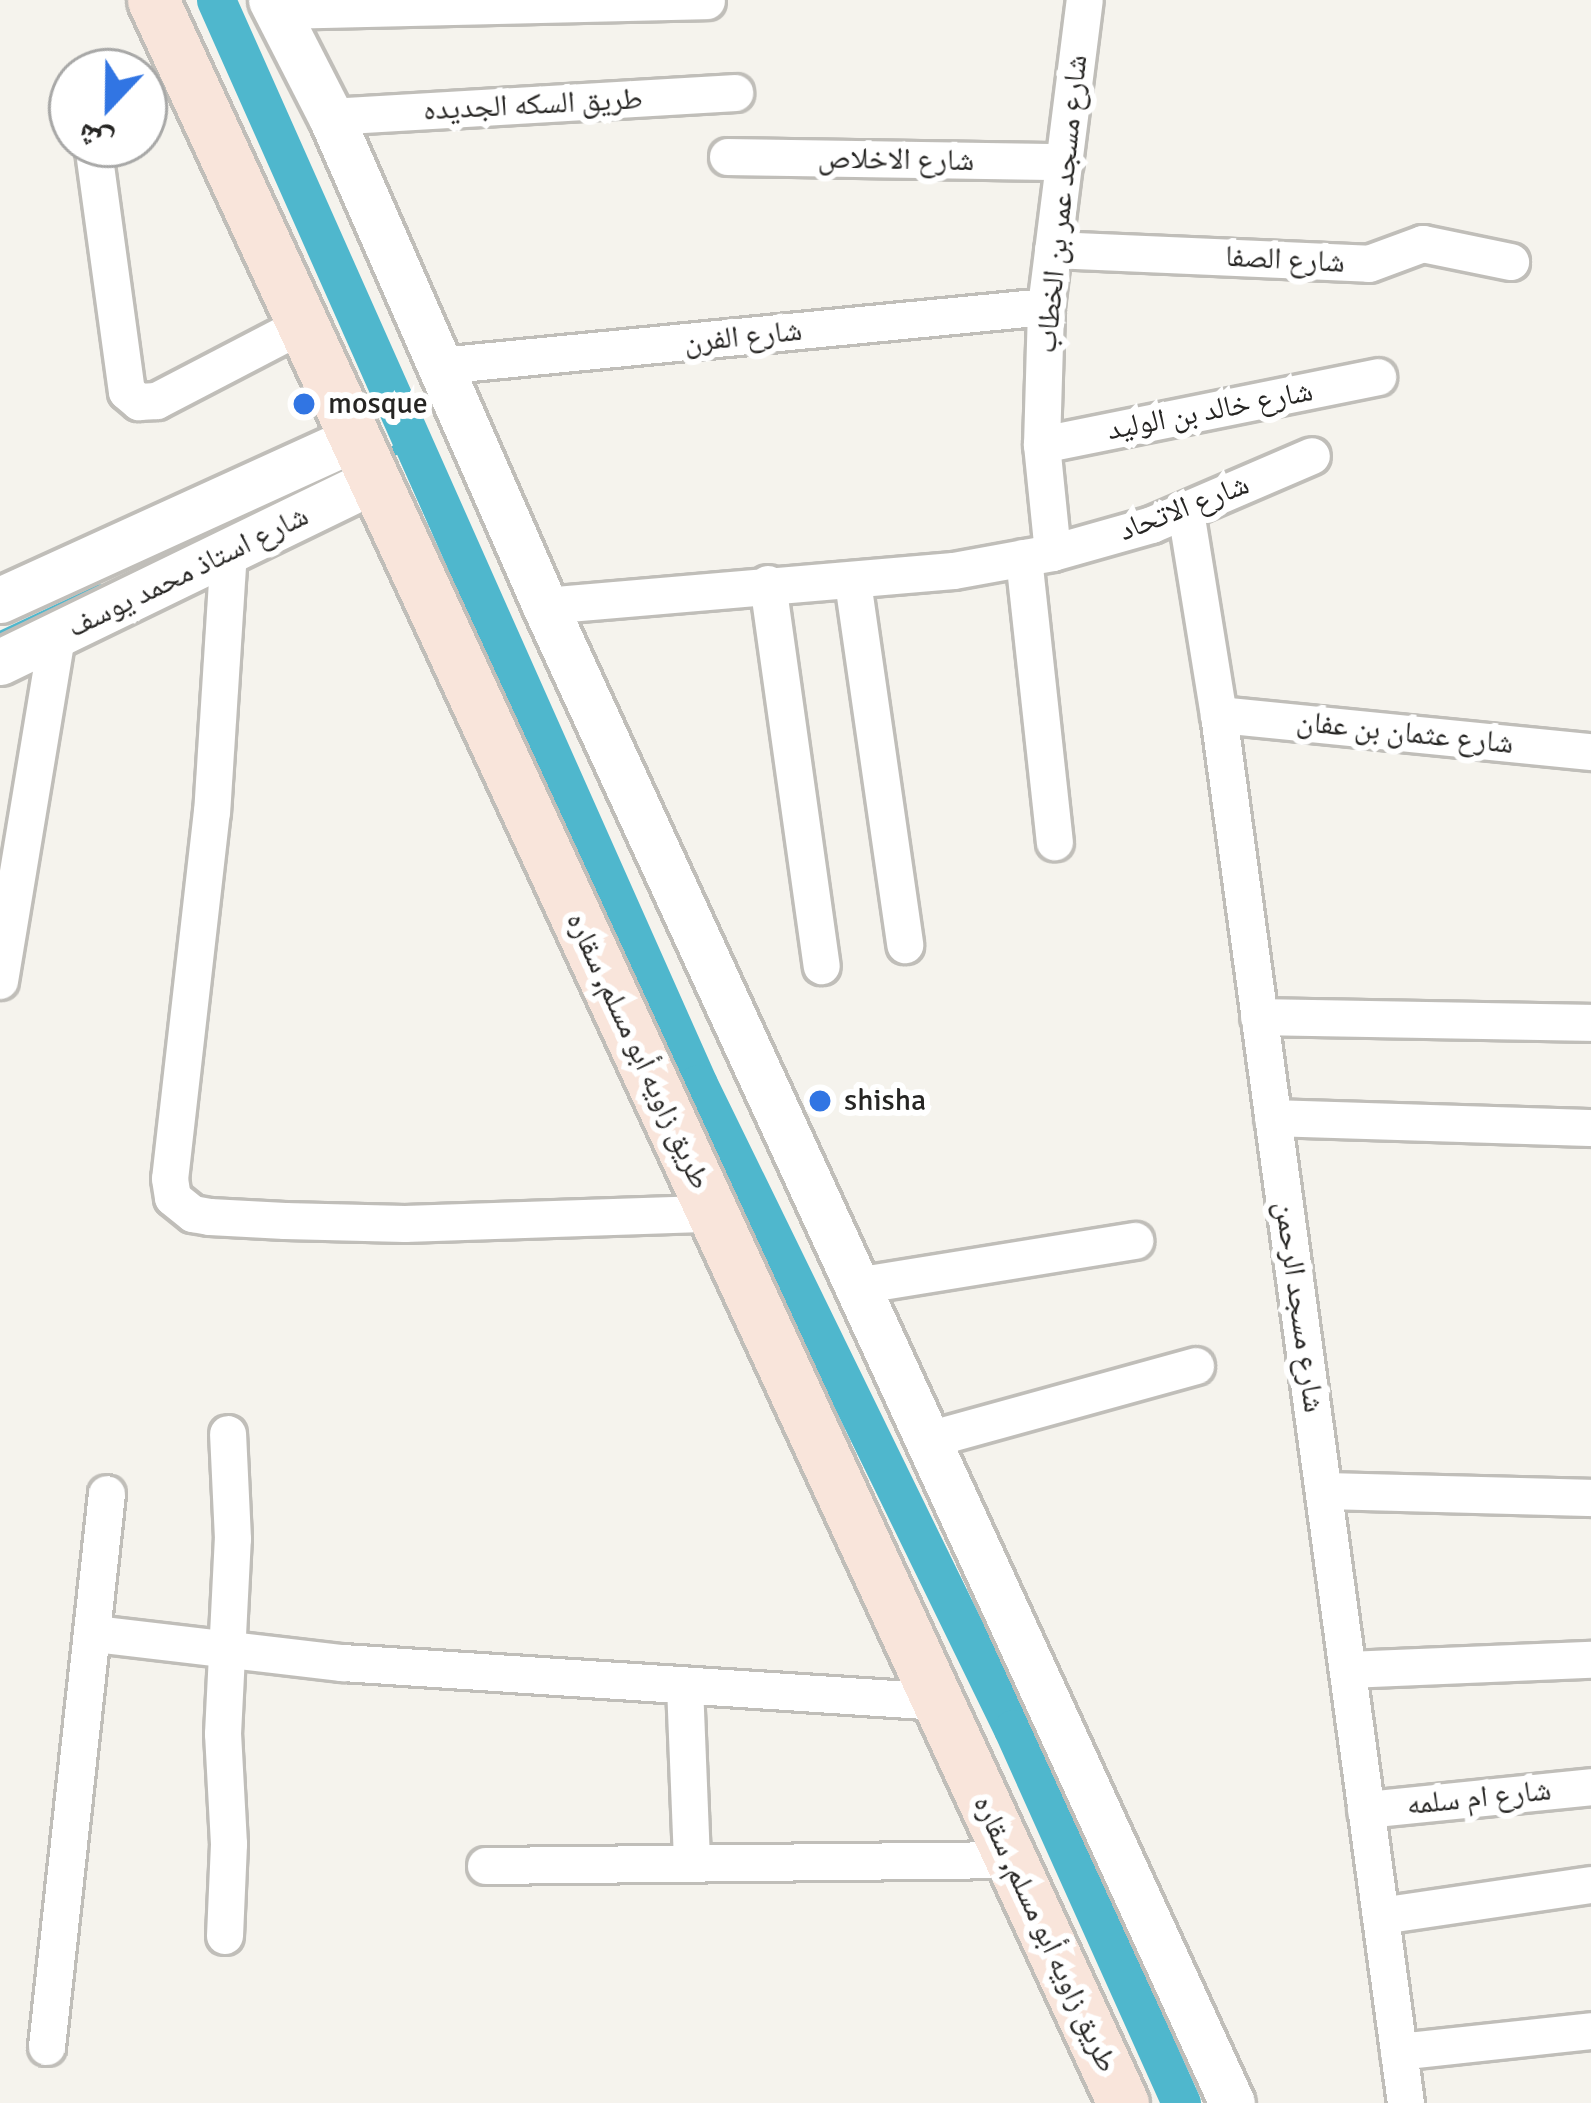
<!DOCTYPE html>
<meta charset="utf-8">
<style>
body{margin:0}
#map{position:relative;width:1591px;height:2103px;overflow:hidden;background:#f5f3ed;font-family:Signika,"Noto Naskh Arabic",sans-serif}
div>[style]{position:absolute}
.stream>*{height:10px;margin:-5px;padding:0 5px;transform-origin:5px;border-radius:5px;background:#4fb7cd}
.canal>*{height:39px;margin:-19.5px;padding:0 19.5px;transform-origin:19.5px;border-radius:19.5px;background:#4fb7cd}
.roads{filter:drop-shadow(3px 0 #c0beb9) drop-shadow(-3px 0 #c0beb9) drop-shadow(0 3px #c0beb9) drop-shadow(0 -3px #c0beb9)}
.minor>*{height:36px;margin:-18px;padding:0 18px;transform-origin:18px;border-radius:18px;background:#fff}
.tertiary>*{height:45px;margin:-22.5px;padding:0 22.5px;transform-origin:22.5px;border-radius:22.5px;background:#fff}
.secondary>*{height:51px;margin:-25.5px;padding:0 25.5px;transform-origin:25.5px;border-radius:25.5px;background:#f9e5db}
.dots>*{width:33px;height:33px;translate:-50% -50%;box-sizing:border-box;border:6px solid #fff;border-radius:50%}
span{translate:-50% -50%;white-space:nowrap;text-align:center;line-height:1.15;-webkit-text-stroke:12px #fff;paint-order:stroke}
.street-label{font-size:30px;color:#262523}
.poi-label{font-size:30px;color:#262523}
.left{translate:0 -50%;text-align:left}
.north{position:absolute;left:48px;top:48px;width:120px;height:120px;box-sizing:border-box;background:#fff;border:3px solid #a8a8a7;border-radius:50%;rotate:202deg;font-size:33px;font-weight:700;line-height:48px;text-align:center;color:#262523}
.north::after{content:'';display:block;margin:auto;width:42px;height:54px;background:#3175e3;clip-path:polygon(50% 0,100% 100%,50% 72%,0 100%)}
</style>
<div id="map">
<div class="stream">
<i style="left:388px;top:453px;width:27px;rotate:-22deg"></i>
<i style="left:0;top:636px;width:110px;rotate:-25.2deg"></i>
</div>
<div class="canal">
<i style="left:216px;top:0;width:1186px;rotate:66.03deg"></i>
<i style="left:698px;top:1084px;width:718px;rotate:63.97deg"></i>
<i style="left:1013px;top:1729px;width:410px;rotate:65.8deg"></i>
</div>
<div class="roads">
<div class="minor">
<i style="left:276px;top:11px;width:431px;rotate:-1.3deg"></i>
<i style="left:331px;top:117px;width:405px;rotate:-3.4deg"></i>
<i style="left:93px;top:144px;width:250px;rotate:82.2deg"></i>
<i style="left:127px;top:392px;width:16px;rotate:40deg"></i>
<i style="left:139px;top:402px;width:18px;rotate:-3deg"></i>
<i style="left:157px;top:401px;width:167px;rotate:-27.5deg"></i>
<i style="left:728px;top:157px;width:337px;rotate:0.9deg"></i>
<i style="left:1053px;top:250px;width:316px;rotate:2.5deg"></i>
<i style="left:1369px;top:264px;width:58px;rotate:-20.3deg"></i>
<i style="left:1423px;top:244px;width:90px;rotate:11.6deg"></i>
<i style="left:440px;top:366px;width:609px;rotate:-5.56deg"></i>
<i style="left:1042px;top:445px;width:343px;rotate:-11.4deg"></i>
<i style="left:1186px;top:512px;width:206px;rotate:80.8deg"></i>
<i style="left:1219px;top:715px;width:1401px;rotate:82.33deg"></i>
<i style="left:229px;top:551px;width:261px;rotate:93.7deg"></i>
<i style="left:212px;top:811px;width:370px;rotate:96.5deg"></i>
<i style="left:170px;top:1179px;width:19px;rotate:81deg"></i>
<i style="left:173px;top:1198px;width:26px;rotate:39deg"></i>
<i style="left:193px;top:1214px;width:17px;rotate:10deg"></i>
<i style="left:210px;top:1217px;width:75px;rotate:3.1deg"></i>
<i style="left:285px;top:1221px;width:120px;rotate:1.4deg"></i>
<i style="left:405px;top:1224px;width:309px;rotate:-1.9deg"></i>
<i style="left:1053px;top:553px;width:109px;rotate:-95.8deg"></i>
<i style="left:1042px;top:445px;width:138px;rotate:-88.3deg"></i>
<i style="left:1046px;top:307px;width:309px;rotate:-82.8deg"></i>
<i style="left:1024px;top:558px;width:286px;rotate:83.8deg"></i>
<i style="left:853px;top:582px;width:367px;rotate:81.8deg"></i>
<i style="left:768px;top:584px;width:386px;rotate:82deg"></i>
<i style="left:545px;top:606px;width:410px;rotate:-4.9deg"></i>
<i style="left:954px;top:571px;width:101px;rotate:-10.3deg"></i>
<i style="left:1053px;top:553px;width:103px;rotate:-15.8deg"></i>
<i style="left:1152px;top:525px;width:174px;rotate:-23.3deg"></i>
<i style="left:1219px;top:715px;width:374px;rotate:5.7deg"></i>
<i style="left:0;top:981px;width:350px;rotate:-80.6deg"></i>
<i style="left:1259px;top:1017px;width:332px;rotate:1deg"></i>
<i style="left:1273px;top:1118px;width:318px;rotate:1.8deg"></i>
<i style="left:857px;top:1286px;width:282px;rotate:-9.2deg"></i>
<i style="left:928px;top:1440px;width:278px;rotate:-15.4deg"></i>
<i style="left:1325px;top:1491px;width:266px;rotate:1.5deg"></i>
<i style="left:95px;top:1634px;width:250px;rotate:6.7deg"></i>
<i style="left:343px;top:1663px;width:597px;rotate:3.74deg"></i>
<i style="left:1348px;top:1670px;width:243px;rotate:-2.4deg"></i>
<i style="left:685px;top:1686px;width:178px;rotate:87.7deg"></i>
<i style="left:1366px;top:1810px;width:226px;rotate:-5.8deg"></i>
<i style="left:486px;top:1866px;width:525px;rotate:-0.65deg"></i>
<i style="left:1381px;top:1916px;width:212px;rotate:-8.4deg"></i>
<i style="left:225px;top:1936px;width:92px;rotate:-87.5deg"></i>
<i style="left:229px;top:1844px;width:110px;rotate:-93.1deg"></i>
<i style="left:223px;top:1734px;width:195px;rotate:-87.1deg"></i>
<i style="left:233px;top:1539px;width:105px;rotate:-92.7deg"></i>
<i style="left:47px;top:2047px;width:556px;rotate:-83.81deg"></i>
<i style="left:1399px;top:2052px;width:193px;rotate:-6.2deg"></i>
</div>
<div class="tertiary">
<i style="left:271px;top:0;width:131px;rotate:62.9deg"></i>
<i style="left:331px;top:117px;width:534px;rotate:66.36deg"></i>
<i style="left:545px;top:606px;width:1647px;rotate:65.35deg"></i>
<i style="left:0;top:600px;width:391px;rotate:-24.5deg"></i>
<i style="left:0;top:662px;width:417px;rotate:-25.9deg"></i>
</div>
<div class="secondary">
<i style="left:153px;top:0;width:2316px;rotate:65.24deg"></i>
</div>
</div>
<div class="dots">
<i style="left:304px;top:404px;background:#3175e3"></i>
<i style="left:820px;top:1101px;background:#3175e3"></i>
</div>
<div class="street-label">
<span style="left:533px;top:105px;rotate:-3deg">طريق السكه الجديده</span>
<span style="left:896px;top:160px;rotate:1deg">شارع الاخلاص</span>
<span style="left:1062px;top:204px;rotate:-84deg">شارع مسجد عمر بن الخطاب</span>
<span style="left:1285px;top:260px;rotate:3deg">شارع الصفا</span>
<span style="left:743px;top:337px;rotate:-6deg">شارع الفرن</span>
<span style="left:1210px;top:411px;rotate:-11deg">شارع خالد بن الوليد</span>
<span style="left:1184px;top:508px;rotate:-21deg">شارع الاتحاد</span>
<span style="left:188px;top:572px;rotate:-26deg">شارع استاذ محمد يوسف</span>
<span style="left:1405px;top:733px;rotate:6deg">شارع عثمان بن عفان</span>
<span style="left:638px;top:1051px;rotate:65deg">طريق زاويه أبو مسلم, سقاره</span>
<span style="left:1299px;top:1307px;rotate:82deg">شارع مسجد الرحمن</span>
<span style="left:1479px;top:1798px;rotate:-6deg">شارع ام سلمه</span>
<span style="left:1045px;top:1934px;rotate:65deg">طريق زاويه أبو مسلم, سقاره</span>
</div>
<div class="poi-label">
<span class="left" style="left:328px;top:404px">mosque</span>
<span class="left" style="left:844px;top:1101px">shisha</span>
</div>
<div class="north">ش</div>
</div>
